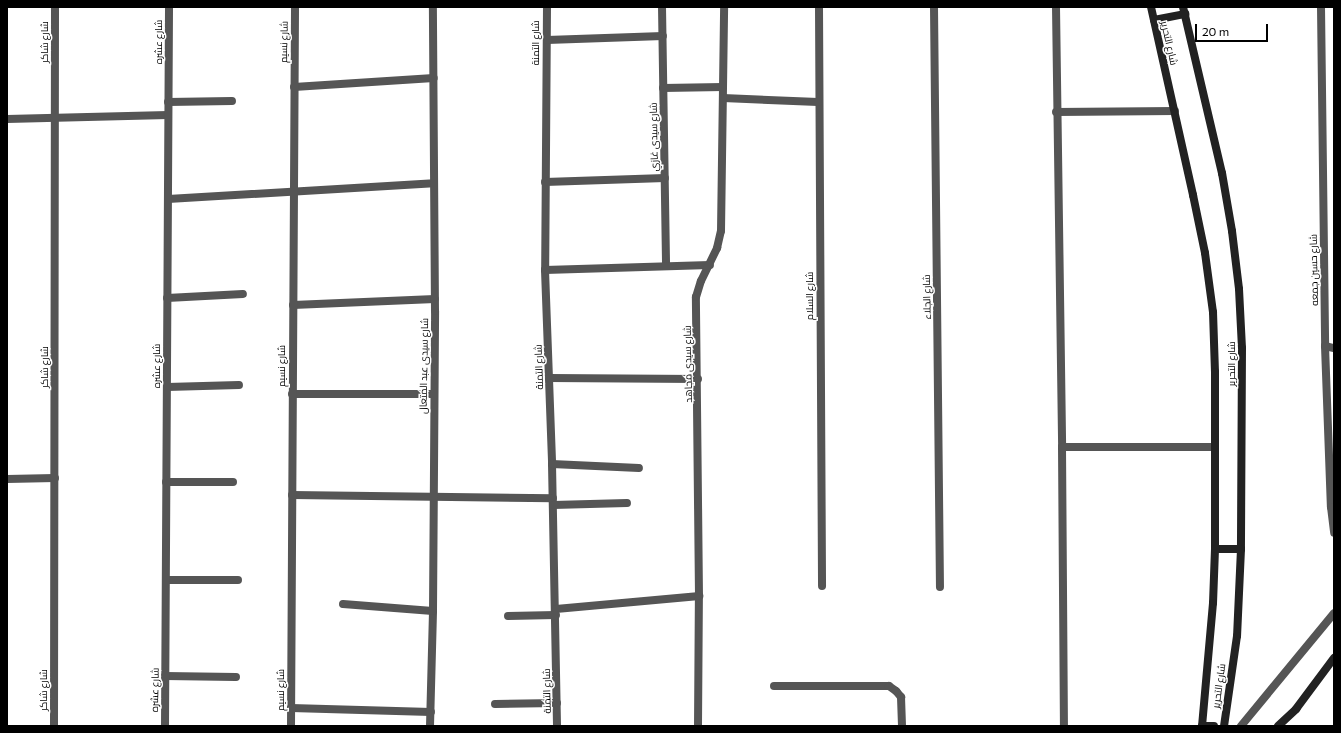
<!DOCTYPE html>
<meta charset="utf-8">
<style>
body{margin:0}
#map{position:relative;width:1341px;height:733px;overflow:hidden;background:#fff;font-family:Commissioner,Cairo,sans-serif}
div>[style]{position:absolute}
.service>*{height:8px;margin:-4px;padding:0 4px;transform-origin:4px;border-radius:4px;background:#555}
.minor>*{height:8px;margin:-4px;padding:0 4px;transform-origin:4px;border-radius:4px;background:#555}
.secondary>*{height:8px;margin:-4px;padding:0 4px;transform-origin:4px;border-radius:4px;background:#222}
span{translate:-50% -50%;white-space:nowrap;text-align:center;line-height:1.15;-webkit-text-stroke:3px #fff;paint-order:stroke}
.street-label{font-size:10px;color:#000}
.frame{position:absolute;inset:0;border:8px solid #000;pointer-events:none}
.scale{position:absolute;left:1195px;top:24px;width:73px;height:18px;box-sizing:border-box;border:2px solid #000;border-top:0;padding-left:5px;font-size:12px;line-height:14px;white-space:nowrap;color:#000;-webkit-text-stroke:3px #fff;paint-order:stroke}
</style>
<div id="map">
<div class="service">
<i style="left:774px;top:686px;width:115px"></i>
<i style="left:889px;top:686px;width:9px;rotate:36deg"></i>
<i style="left:896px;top:691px;width:8px;rotate:50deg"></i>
<i style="left:901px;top:697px;width:29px;rotate:88deg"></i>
</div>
<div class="minor">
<i style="left:547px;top:7px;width:263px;rotate:90.4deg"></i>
<i style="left:545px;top:270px;width:194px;rotate:87.9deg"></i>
<i style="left:552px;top:464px;width:262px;rotate:88.9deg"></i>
<i style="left:662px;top:7px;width:259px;rotate:89.1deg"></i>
<i style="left:819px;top:7px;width:579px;rotate:89.7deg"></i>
<i style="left:934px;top:7px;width:580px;rotate:89.41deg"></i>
<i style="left:1056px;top:7px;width:440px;rotate:89.2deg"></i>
<i style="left:1062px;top:447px;width:279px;rotate:89.6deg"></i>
<i style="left:1321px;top:7px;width:339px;rotate:89.3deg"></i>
<i style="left:1325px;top:346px;width:161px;rotate:87.9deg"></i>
<i style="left:1331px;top:507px;width:26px;rotate:83deg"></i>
<i style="left:547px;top:40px;width:116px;rotate:-2deg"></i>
<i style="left:294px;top:87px;width:140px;rotate:-3.7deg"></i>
<i style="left:663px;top:88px;width:60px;rotate:-1deg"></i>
<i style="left:723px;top:98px;width:95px;rotate:2.4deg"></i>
<i style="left:168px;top:102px;width:64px;rotate:-0.9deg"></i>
<i style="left:1056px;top:112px;width:119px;rotate:-0.5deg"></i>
<i style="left:7px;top:119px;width:161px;rotate:-1.4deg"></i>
<i style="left:545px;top:182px;width:120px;rotate:-1.9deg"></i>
<i style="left:168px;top:199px;width:266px;rotate:-3.4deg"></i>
<i style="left:545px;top:270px;width:165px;rotate:-1.7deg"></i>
<i style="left:167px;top:298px;width:76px;rotate:-3deg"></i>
<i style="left:293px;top:305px;width:142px;rotate:-2.4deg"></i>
<i style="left:1325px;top:346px;width:9px;rotate:13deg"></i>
<i style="left:549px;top:378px;width:149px;rotate:0.4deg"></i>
<i style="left:167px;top:387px;width:72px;rotate:-1.6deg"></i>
<i style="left:292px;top:394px;width:142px"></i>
<i style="left:1062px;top:447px;width:153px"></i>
<i style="left:552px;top:464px;width:87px;rotate:2.6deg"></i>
<i style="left:7px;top:479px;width:48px;rotate:-1.2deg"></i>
<i style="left:166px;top:482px;width:67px"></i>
<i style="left:292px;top:495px;width:261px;rotate:0.7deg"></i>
<i style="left:553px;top:505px;width:74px;rotate:-1.5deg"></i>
<i style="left:166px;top:580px;width:72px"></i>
<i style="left:343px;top:604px;width:90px;rotate:4.4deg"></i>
<i style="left:556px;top:609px;width:144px;rotate:-5.2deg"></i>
<i style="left:508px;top:616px;width:48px;rotate:-1.2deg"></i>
<i style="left:165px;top:676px;width:71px;rotate:0.8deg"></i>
<i style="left:495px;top:704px;width:62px;rotate:-0.9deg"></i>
<i style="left:291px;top:708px;width:140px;rotate:1.6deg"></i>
<i style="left:54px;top:726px;width:719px;rotate:-89.92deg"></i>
<i style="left:165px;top:726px;width:719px;rotate:-89.68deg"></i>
<i style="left:291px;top:726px;width:719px;rotate:-89.68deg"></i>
<i style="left:430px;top:726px;width:115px;rotate:-88.5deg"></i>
<i style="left:433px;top:611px;width:300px;rotate:-89.6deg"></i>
<i style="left:435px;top:311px;width:304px;rotate:-90.4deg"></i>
<i style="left:698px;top:726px;width:130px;rotate:-89.6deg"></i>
<i style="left:699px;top:596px;width:299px;rotate:-90.6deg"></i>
<i style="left:696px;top:297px;width:17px;rotate:-73deg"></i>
<i style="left:701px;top:281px;width:37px;rotate:-64deg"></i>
<i style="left:717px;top:248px;width:17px;rotate:-77deg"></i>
<i style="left:721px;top:231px;width:224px;rotate:-89.2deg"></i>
<i style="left:1241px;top:726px;width:146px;rotate:-50.5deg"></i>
</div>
<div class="secondary">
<i style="left:1151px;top:7px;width:193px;rotate:77.4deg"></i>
<i style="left:1193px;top:195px;width:59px;rotate:78.3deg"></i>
<i style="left:1205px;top:253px;width:60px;rotate:82.3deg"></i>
<i style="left:1213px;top:312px;width:60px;rotate:88.1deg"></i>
<i style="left:1215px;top:372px;width:177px;rotate:90deg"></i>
<i style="left:1215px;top:549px;width:54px;rotate:92.1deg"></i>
<i style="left:1213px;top:603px;width:123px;rotate:95.1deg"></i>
<i style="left:1183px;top:7px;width:171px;rotate:76.8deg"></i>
<i style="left:1222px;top:173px;width:59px;rotate:80.2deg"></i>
<i style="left:1232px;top:231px;width:58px;rotate:83.1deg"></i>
<i style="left:1239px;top:289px;width:59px;rotate:87.1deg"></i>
<i style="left:1242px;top:348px;width:201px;rotate:90.3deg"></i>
<i style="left:1241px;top:549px;width:87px;rotate:92.6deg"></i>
<i style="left:1237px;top:636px;width:91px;rotate:98.2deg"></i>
<i style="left:1154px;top:20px;width:32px;rotate:-11deg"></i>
<i style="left:1215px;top:549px;width:26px"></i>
<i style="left:1202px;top:726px;width:12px"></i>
<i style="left:1278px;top:726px;width:25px;rotate:-43deg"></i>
<i style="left:1296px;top:709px;width:64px;rotate:-53.3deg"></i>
</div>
<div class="street-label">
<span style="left:45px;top:42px;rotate:-90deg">شارع شاكر</span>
<span style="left:159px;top:42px;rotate:-90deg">شارع عشره</span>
<span style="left:284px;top:42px;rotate:-89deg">شارع نسيم</span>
<span style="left:536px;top:43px;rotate:-90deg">شارع التمنة</span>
<span style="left:1169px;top:43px;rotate:77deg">شارع التحرير</span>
<span style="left:654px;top:137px;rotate:-91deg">شارع سيدى غازي</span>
<span style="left:1314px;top:270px;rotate:-91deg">شارع حسين جمعه</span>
<span style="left:810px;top:296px;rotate:-90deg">شارع السلام</span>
<span style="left:927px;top:297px;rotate:-91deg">شارع الجلاء</span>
<span style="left:688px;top:364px;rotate:-91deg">شارع سيدى مجاهد</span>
<span style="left:1232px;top:364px;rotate:-90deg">شارع التحرير</span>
<span style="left:157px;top:366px;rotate:-90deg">شارع عشره</span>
<span style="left:282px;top:366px;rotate:-90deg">شارع نسيم</span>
<span style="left:424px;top:366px;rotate:-89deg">شارع سيدى عبد المتعال</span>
<span style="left:45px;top:367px;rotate:-90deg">شارع شاكر</span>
<span style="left:539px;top:367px;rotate:-92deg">شارع التمنة</span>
<span style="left:1219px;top:686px;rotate:-82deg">شارع التحرير</span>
<span style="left:44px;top:690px;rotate:-90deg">شارع شاكر</span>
<span style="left:155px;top:690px;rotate:-89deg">شارع عشره</span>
<span style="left:281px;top:690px;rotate:-90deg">شارع نسيم</span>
<span style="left:547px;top:691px;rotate:-91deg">شارع التمنة</span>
</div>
<div class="frame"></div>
<div class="scale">20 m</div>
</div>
